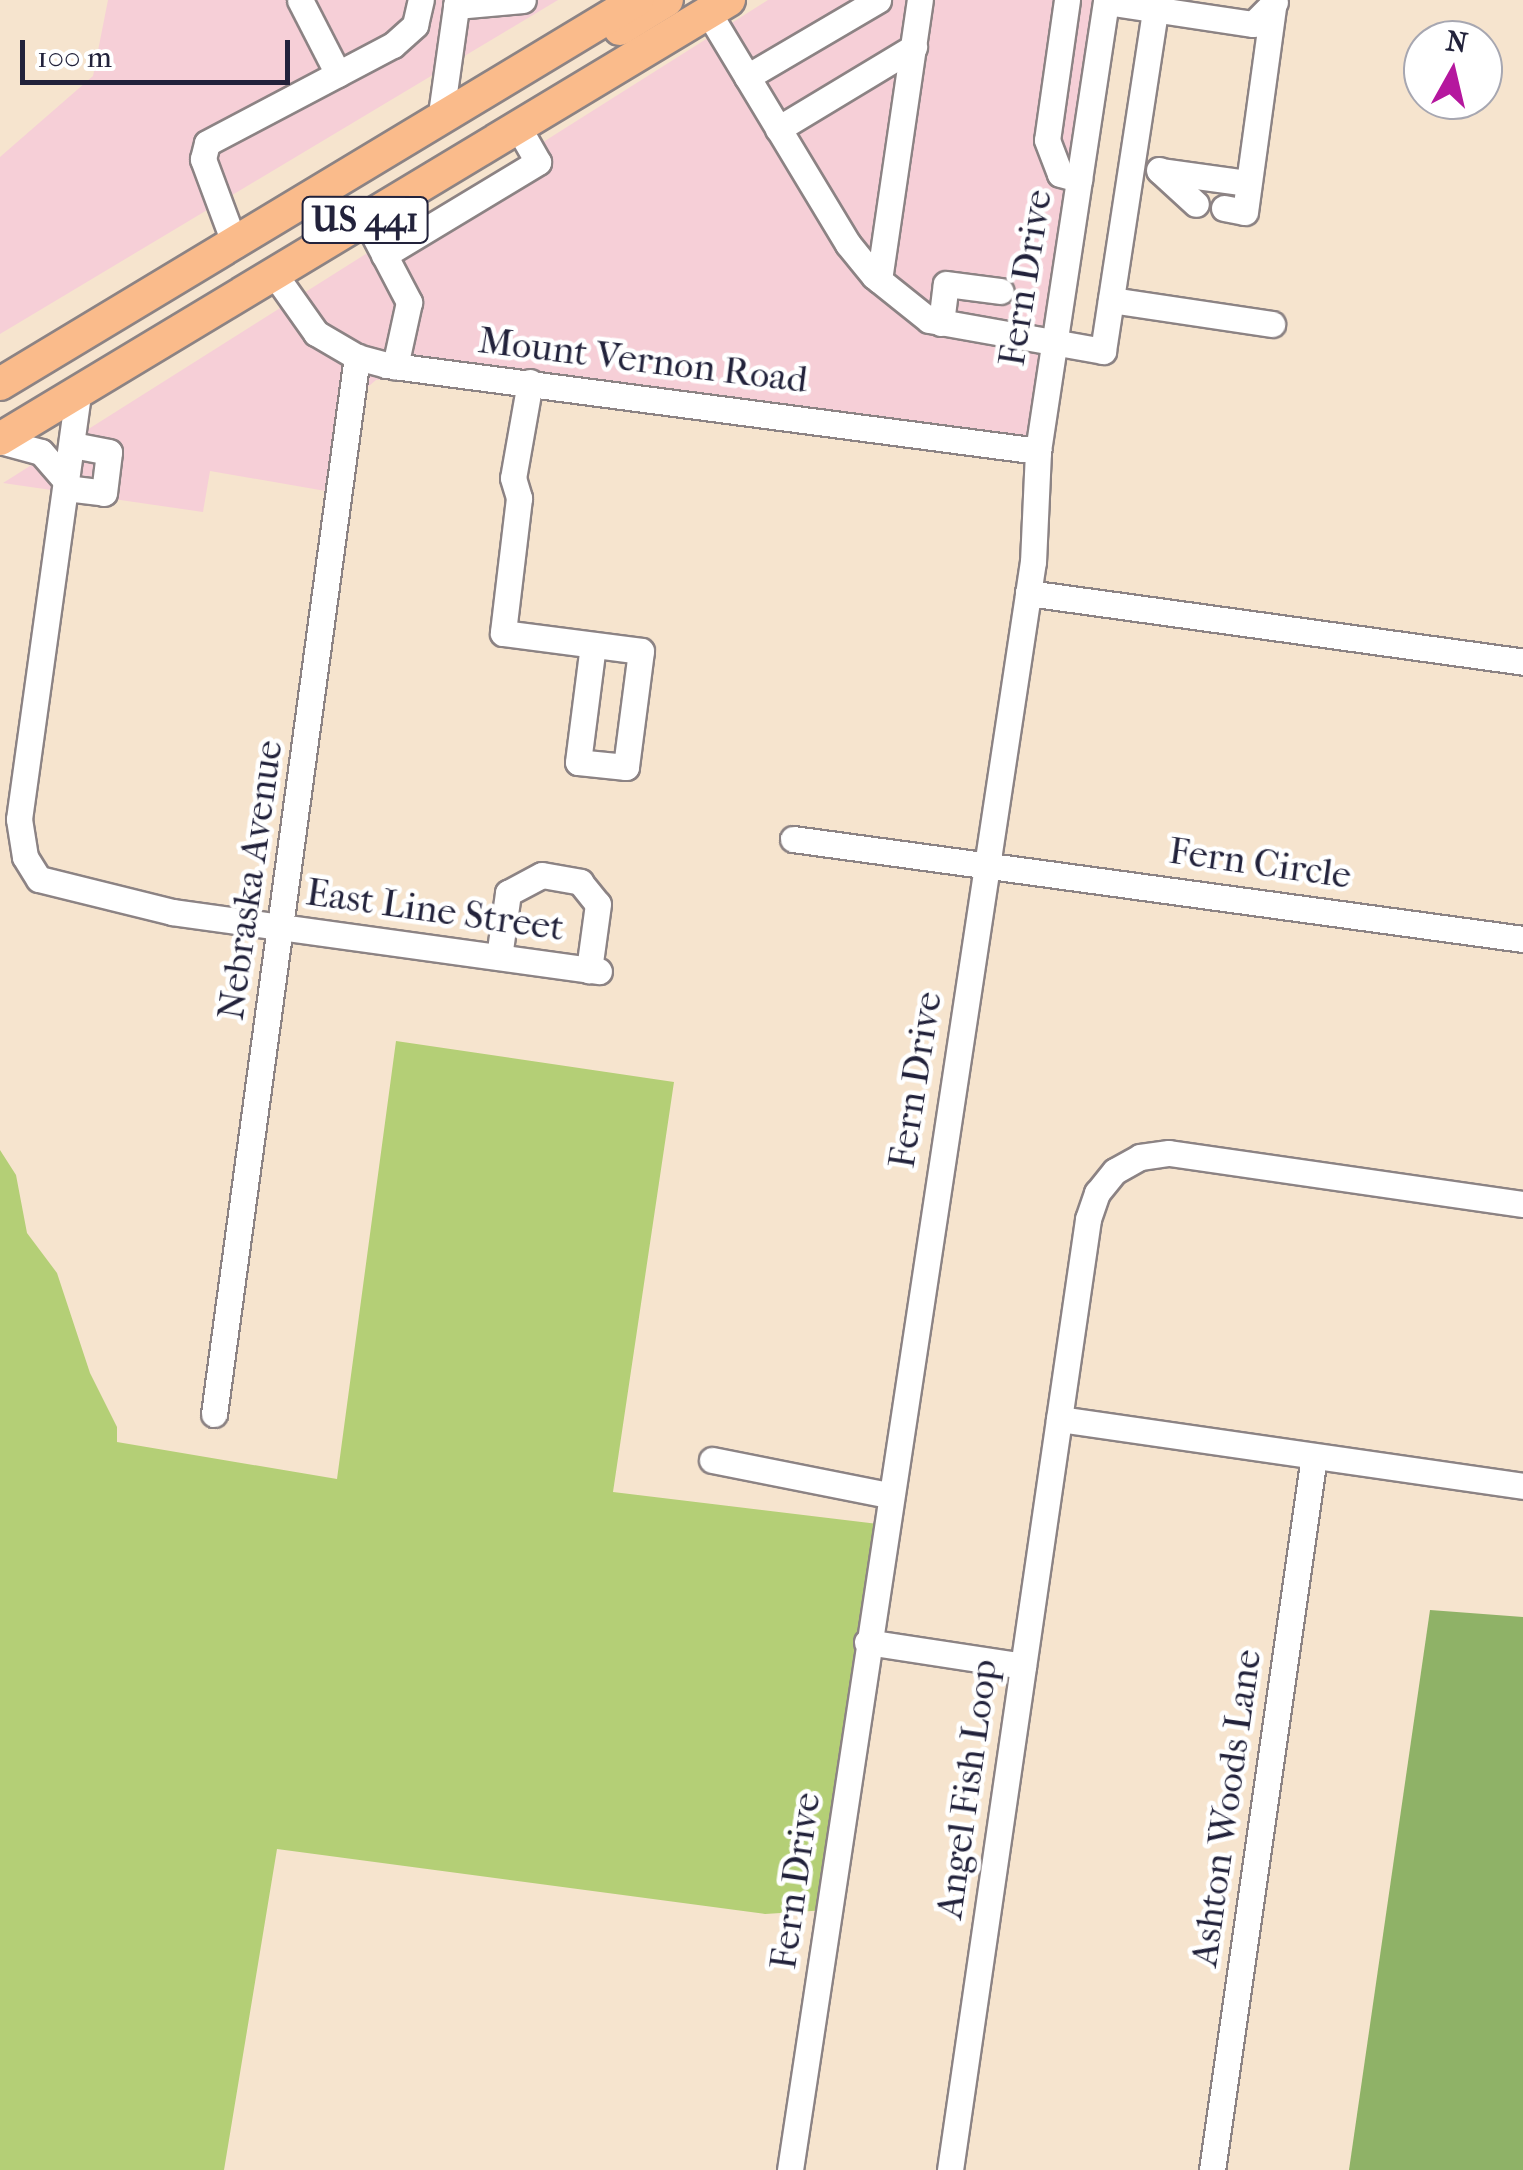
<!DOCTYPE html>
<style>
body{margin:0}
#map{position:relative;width:1523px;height:2170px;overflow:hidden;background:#f6e4ce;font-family:"IM FELL French Canon",serif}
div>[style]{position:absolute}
.built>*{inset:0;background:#f6cfd7}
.green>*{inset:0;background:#b4cf76}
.forest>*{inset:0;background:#8fb267}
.roads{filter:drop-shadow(2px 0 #8c8384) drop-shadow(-2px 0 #8c8384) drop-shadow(0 2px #8c8384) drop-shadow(0 -2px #8c8384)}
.minor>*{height:25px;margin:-12.5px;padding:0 12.5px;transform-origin:12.5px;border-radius:12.5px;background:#fff}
.major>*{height:32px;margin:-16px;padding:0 16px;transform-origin:16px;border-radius:16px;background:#fabb8b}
span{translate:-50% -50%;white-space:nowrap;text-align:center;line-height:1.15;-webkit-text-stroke:9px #fff;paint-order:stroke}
.shield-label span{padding:2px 8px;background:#fff;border:2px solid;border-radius:8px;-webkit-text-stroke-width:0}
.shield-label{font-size:35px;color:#22223b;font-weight:700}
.street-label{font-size:38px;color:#22223b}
.north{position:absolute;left:1403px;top:20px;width:100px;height:100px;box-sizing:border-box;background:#fff;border:2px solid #a7a7b1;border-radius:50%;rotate:8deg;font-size:28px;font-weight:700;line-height:40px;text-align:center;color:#22223b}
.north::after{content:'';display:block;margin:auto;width:35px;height:45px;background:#b5179e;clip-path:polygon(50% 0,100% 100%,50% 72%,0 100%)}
.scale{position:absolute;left:20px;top:40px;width:270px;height:45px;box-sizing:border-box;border:5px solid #22223b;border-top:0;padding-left:12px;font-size:30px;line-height:35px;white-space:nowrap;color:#22223b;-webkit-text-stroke:8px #fff;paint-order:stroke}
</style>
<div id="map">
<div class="built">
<i style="clip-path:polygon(108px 0,558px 0,0 334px,0 157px,93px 76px)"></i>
<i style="clip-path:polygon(768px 0,1112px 0,1047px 454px,415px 377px,376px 380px,356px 397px,337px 493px,210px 471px,203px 512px,3px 483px)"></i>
</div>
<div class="green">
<i style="clip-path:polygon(396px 1041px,674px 1082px,613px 1492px,878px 1524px,827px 1910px,765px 1914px,277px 1849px,224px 2170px,0 2170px,0 1150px,16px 1175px,27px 1233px,57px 1273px,90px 1373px,117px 1427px,117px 1442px,337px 1479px)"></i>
</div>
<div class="forest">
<i style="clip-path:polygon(1430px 1610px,1523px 1617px,1523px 2170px,1349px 2170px)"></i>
</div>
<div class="roads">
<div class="minor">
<i style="left:300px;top:0;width:83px;rotate:62.8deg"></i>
<i style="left:1067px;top:0;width:141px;rotate:98.1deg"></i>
<i style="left:1047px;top:140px;width:36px;rotate:69deg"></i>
<i style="left:1060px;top:174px;width:20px;rotate:15deg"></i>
<i style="left:1106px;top:2px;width:149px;rotate:8.5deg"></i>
<i style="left:1253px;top:24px;width:31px;rotate:-45deg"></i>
<i style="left:456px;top:6px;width:67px;rotate:-5.1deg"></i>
<i style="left:708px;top:12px;width:271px;rotate:58.9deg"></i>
<i style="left:848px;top:244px;width:41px;rotate:50.9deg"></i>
<i style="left:874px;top:276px;width:70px;rotate:38.7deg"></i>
<i style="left:929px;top:320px;width:177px;rotate:10.1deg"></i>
<i style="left:1103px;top:351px;width:355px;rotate:-81.3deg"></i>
<i style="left:747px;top:77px;width:152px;rotate:-30.4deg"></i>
<i style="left:440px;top:121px;width:122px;rotate:-82deg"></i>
<i style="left:778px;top:129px;width:159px;rotate:-31.1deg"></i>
<i style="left:1159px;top:170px;width:50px;rotate:42.6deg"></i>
<i style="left:1160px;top:171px;width:89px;rotate:7.8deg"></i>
<i style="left:1224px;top:208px;width:21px;rotate:11deg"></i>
<i style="left:1245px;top:212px;width:207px;rotate:-82.2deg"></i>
<i style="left:366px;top:220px;width:93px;rotate:62.3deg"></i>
<i style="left:409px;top:302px;width:66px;rotate:102.3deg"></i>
<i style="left:235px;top:245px;width:92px;rotate:-110.4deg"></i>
<i style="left:203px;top:159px;width:16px;rotate:-76deg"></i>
<i style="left:207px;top:143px;width:210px;rotate:-27.8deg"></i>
<i style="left:393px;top:45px;width:30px;rotate:-42deg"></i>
<i style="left:415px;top:25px;width:26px;rotate:-77deg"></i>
<i style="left:384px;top:255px;width:180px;rotate:-31.1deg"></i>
<i style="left:538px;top:162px;width:40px;rotate:-119.7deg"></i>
<i style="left:275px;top:275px;width:71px;rotate:54.7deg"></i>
<i style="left:316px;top:333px;width:48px;rotate:30.3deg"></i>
<i style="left:357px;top:357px;width:30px;rotate:15deg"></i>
<i style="left:386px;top:365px;width:658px;rotate:7.51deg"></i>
<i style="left:879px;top:280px;width:283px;rotate:-81.7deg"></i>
<i style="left:1111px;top:300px;width:163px;rotate:8.5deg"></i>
<i style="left:941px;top:323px;width:39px;rotate:-83deg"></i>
<i style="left:946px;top:284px;width:55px;rotate:7.3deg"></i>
<i style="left:530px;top:382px;width:97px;rotate:100deg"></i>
<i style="left:513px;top:478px;width:21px;rotate:73deg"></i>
<i style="left:519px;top:498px;width:136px;rotate:96.8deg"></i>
<i style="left:503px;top:633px;width:139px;rotate:7.4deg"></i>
<i style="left:641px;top:651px;width:117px;rotate:97.4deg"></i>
<i style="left:626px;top:767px;width:48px;rotate:-174.1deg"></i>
<i style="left:578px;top:762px;width:118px;rotate:-82.7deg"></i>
<i style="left:78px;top:394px;width:429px;rotate:97.9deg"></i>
<i style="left:19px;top:819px;width:38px;rotate:81deg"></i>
<i style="left:25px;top:857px;width:26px;rotate:58deg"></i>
<i style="left:39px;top:879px;width:137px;rotate:13.9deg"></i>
<i style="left:172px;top:912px;width:431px;rotate:7.9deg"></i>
<i style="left:0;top:441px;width:42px;rotate:15deg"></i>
<i style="left:41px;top:452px;width:40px;rotate:49deg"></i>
<i style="left:66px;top:488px;width:38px;rotate:7deg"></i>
<i style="left:104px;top:493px;width:41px;rotate:-83deg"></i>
<i style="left:109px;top:452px;width:38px;rotate:-169deg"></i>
<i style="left:1028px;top:593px;width:500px;rotate:7.9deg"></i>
<i style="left:793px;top:839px;width:737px;rotate:7.8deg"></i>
<i style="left:499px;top:957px;width:65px;rotate:-82deg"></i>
<i style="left:508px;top:893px;width:38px;rotate:-28deg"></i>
<i style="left:542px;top:875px;width:39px;rotate:10deg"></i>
<i style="left:580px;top:882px;width:28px;rotate:51deg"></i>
<i style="left:598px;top:904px;width:67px;rotate:97.8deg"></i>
<i style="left:214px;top:1414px;width:1067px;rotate:-82.3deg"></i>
<i style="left:1059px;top:1419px;width:469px;rotate:8.2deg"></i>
<i style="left:712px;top:1460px;width:180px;rotate:11.2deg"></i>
<i style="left:867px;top:1642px;width:158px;rotate:8.7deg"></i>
<i style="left:790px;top:2170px;width:1626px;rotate:-81.41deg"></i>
<i style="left:1033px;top:562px;width:111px;rotate:-87.4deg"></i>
<i style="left:1038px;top:451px;width:456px;rotate:-81.4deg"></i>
<i style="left:950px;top:2170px;width:961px;rotate:-81.74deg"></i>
<i style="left:1088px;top:1219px;width:28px;rotate:-71deg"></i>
<i style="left:1097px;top:1193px;width:28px;rotate:-51deg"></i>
<i style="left:1115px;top:1171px;width:29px;rotate:-29deg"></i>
<i style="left:1140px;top:1157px;width:29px;rotate:-8deg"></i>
<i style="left:1169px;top:1153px;width:358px;rotate:8.2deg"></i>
<i style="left:1212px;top:2170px;width:721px;rotate:-81.87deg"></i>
</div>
<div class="major">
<i style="left:620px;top:29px;width:55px;rotate:-31.7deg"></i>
<i style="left:0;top:384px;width:744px;rotate:-31.08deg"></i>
<i style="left:0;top:439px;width:851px;rotate:-31.06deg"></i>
</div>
</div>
<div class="shield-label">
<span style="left:365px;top:220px">US 441</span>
</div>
<div class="street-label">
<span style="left:1025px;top:278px;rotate:-81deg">Fern Drive</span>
<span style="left:643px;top:360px;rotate:7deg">Mount Vernon Road</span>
<span style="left:1260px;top:863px;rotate:8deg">Fern Circle</span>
<span style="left:250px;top:880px;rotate:-82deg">Nebraska Avenue</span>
<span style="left:435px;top:910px;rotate:8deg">East Line Street</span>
<span style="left:915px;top:1080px;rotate:-81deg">Fern Drive</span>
<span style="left:967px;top:1789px;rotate:-82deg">Angel Fish Loop</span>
<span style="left:1226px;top:1808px;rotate:-82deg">Ashton Woods Lane</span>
<span style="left:795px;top:1881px;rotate:-82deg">Fern Drive</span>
</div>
<div class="north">N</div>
<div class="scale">100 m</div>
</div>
